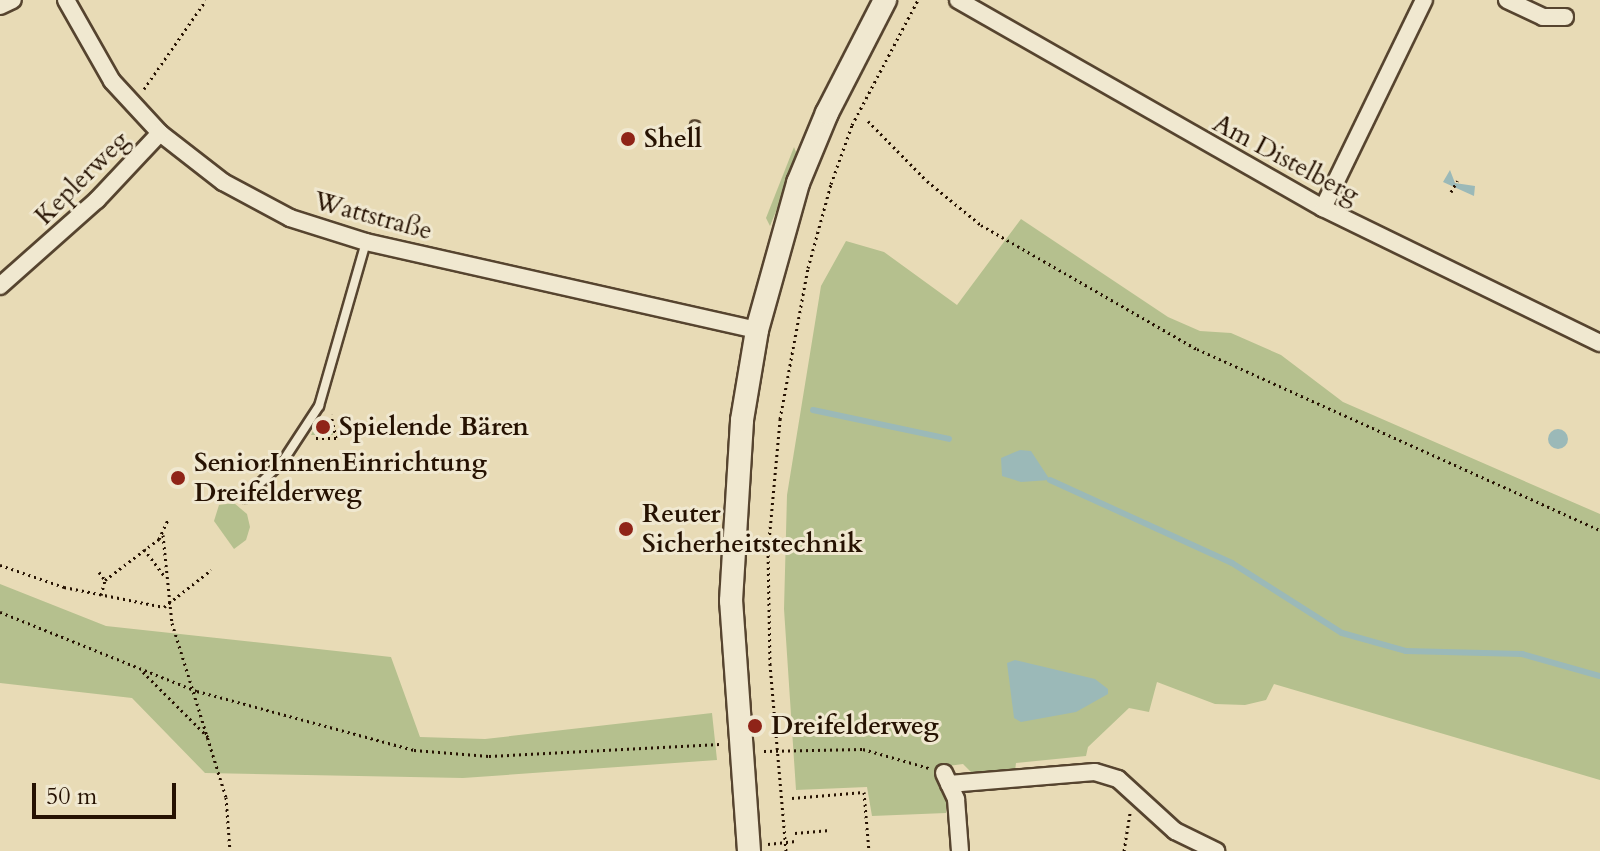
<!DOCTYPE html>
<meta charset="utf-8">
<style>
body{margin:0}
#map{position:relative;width:1600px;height:851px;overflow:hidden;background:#e8dbb6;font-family:Cardo,serif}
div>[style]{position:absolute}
.green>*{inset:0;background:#b5c08e}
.water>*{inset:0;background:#9bb9b8}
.round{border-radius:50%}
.stream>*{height:6px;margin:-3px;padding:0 3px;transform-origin:3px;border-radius:3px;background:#9bb9b8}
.path>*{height:3px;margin-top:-1.5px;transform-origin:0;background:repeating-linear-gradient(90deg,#261202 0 2px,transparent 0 6px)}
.roads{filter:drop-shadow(2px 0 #56442f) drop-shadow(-2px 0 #56442f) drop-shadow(0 2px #56442f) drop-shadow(0 -2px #56442f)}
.service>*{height:8px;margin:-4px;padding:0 4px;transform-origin:4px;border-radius:4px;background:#f0e8d0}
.minor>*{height:16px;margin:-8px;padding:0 8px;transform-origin:8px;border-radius:8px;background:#f0e8d0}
.secondary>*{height:22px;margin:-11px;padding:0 11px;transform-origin:11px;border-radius:11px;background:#f0e8d0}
.dots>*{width:22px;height:22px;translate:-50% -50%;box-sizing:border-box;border:4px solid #f0e8d0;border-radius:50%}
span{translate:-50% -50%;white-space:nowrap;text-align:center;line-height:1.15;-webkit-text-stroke:6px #f0e8d0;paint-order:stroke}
.poi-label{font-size:26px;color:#261202;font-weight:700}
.left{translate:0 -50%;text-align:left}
.street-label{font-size:26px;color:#261202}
.scale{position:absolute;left:32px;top:783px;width:144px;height:36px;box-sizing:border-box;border:4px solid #261202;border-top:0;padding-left:10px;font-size:24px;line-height:28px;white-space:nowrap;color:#261202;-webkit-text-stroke:6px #f0e8d0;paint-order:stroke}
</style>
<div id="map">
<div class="green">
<i style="clip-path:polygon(794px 147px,798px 157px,770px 226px,766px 218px)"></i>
<i style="clip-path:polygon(1021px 219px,1168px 317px,1200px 331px,1231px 333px,1281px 355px,1343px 402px,1600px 514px,1600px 780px,1274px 684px,1266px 700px,1245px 705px,1215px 704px,1157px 682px,1149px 712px,1129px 708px,1088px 747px,1086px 756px,1016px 763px,1015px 771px,973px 774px,963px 764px,948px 766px,946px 813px,872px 816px,867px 787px,796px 790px,784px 609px,787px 495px,821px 286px,846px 241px,884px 252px,957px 305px)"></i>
<i style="clip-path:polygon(319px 419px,330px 420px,333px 435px,311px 435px)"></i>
<i style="clip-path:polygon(234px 503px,247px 514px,250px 527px,246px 540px,234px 549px,214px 521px,219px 505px)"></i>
<i style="clip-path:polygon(0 584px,106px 626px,391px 657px,420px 737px,485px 739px,712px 713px,717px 760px,463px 778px,205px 773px,132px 698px,0 683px)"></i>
</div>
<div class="water">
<i style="clip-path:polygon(1450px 170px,1455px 183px,1475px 186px,1474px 196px,1443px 182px)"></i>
<i class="round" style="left:1548px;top:429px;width:20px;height:20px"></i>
<i style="clip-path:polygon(1020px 450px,1031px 451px,1050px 480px,1021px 482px,1002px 476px,1001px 458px)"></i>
<i style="clip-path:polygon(1015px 660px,1095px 679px,1108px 689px,1108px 694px,1076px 712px,1021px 722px,1014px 718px,1007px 663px)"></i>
</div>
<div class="stream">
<i style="left:813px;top:410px;width:139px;rotate:12deg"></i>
<i style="left:1050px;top:480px;width:200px;rotate:24.5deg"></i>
<i style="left:1232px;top:563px;width:130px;rotate:32.5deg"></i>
<i style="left:1342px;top:633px;width:66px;rotate:15.7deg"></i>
<i style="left:1406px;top:651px;width:116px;rotate:1.5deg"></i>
<i style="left:1522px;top:654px;width:81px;rotate:15.8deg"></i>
</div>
<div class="path">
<i style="left:144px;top:89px;width:108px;rotate:-55.1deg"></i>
<i style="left:868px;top:121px;width:84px;rotate:45.5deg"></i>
<i style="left:927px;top:181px;width:70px;rotate:39.2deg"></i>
<i style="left:981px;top:225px;width:249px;rotate:29.9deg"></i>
<i style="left:1197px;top:349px;width:442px;rotate:24.2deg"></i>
<i style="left:1451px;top:192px;width:13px;rotate:-61deg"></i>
<i style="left:316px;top:438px;width:20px"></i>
<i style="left:336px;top:438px;width:24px;rotate:-102deg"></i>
<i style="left:163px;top:535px;width:88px;rotate:84.2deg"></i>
<i style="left:172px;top:623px;width:182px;rotate:72.8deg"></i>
<i style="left:226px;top:797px;width:54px;rotate:85.8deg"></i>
<i style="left:144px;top:549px;width:35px;rotate:53deg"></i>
<i style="left:0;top:565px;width:68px;rotate:19deg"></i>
<i style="left:64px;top:587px;width:102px;rotate:11.3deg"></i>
<i style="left:164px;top:607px;width:60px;rotate:-38.2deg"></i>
<i style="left:99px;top:572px;width:10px;rotate:53deg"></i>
<i style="left:101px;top:595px;width:16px;rotate:-75deg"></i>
<i style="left:105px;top:580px;width:68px;rotate:-37.2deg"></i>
<i style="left:159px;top:539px;width:21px;rotate:-65deg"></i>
<i style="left:0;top:612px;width:212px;rotate:21.9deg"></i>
<i style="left:197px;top:691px;width:225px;rotate:15.2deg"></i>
<i style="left:414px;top:750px;width:75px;rotate:4.6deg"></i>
<i style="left:489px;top:756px;width:231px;rotate:-3deg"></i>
<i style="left:143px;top:672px;width:92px;rotate:45deg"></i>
<i style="left:764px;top:751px;width:99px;rotate:-1.2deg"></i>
<i style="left:863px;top:749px;width:69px;rotate:16.1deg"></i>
<i style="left:792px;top:798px;width:72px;rotate:-4.8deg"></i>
<i style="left:864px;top:792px;width:59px;rotate:85.2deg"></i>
<i style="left:795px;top:833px;width:35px;rotate:-5deg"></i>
<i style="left:768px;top:844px;width:28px;rotate:-6deg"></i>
<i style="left:786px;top:851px;width:187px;rotate:-94.9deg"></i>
<i style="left:770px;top:665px;width:113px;rotate:-91deg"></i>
<i style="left:768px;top:552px;width:134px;rotate:-84.8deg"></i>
<i style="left:780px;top:419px;width:154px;rotate:-79.5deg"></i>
<i style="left:808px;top:268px;width:87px;rotate:-74.7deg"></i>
<i style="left:831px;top:184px;width:63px;rotate:-70.4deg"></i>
<i style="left:852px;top:125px;width:141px;rotate:-62.2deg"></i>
<i style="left:1124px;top:851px;width:39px;rotate:-81deg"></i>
</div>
<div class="roads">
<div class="service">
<i style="left:691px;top:138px;width:13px;rotate:-72deg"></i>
<i style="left:245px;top:498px;width:53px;rotate:-44.2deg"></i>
<i style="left:283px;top:461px;width:66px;rotate:-56.8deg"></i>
<i style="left:319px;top:406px;width:171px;rotate:-74deg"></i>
</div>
<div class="minor">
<i style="left:66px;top:0;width:93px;rotate:60.4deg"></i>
<i style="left:112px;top:81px;width:71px;rotate:47.3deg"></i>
<i style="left:160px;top:133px;width:80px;rotate:37.9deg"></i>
<i style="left:223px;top:182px;width:76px;rotate:28.2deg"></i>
<i style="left:290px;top:218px;width:80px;rotate:17.5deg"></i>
<i style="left:366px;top:242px;width:401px;rotate:12.7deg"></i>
<i style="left:958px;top:0;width:420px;rotate:29.7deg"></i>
<i style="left:1323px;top:208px;width:308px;rotate:26deg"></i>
<i style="left:1507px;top:0;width:40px;rotate:25deg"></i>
<i style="left:1543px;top:17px;width:22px"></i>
<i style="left:0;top:6px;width:14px;rotate:-25deg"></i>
<i style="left:1323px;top:208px;width:231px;rotate:-64.1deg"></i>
<i style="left:0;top:286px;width:130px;rotate:-41.6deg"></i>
<i style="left:97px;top:200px;width:92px;rotate:-46.8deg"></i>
<i style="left:944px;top:773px;width:29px;rotate:65deg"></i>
<i style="left:956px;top:799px;width:52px;rotate:85.6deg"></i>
<i style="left:949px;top:784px;width:146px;rotate:-4.7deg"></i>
<i style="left:1095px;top:772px;width:24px;rotate:17deg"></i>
<i style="left:1118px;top:779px;width:77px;rotate:42.4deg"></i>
<i style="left:1175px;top:831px;width:46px;rotate:26deg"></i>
</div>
<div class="secondary">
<i style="left:749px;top:851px;width:251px;rotate:-94.1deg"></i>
<i style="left:731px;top:601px;width:181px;rotate:-86.5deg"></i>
<i style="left:742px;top:420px;width:91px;rotate:-80.5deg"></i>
<i style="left:757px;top:330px;width:153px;rotate:-74.4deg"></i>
<i style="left:798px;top:183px;width:76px;rotate:-67.5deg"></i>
<i style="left:827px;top:113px;width:127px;rotate:-62.8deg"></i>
</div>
</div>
<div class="dots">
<i style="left:628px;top:139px;background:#8f2418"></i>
<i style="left:323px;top:427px;background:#8f2418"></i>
<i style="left:178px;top:478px;background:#8f2418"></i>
<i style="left:626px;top:529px;background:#8f2418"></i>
<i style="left:755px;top:726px;background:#8f2418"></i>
</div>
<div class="poi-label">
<span class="left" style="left:644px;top:139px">Shell</span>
<span class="left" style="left:339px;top:427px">Spielende Bären</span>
<span class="left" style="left:194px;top:478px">SeniorInnenEinrichtung<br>Dreifelderweg</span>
<span class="left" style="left:642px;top:529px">Reuter<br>Sicherheitstechnik</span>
<span class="left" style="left:771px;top:726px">Dreifelderweg</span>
</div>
<div class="street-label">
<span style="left:1286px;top:159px;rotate:28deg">Am Distelberg</span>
<span style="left:82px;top:178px;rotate:-45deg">Keplerweg</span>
<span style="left:373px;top:216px;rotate:15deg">Wattstraße</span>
</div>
<div class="scale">50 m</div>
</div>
